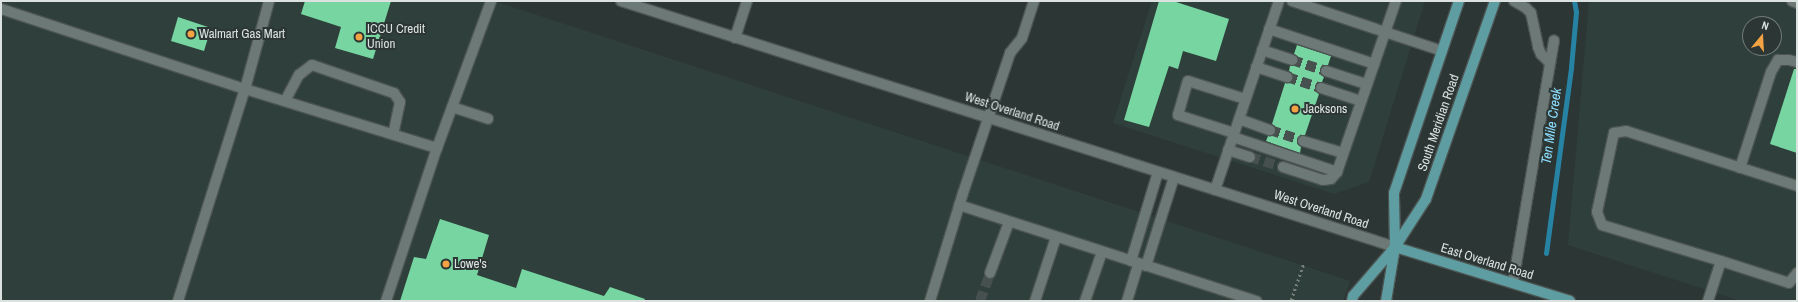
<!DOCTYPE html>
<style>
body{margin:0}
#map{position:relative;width:1798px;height:302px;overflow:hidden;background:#2c3634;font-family:"Archivo Narrow",sans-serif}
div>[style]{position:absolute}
.built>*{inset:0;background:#2f403c}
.stream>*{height:5px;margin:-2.5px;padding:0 2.5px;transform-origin:2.5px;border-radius:2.5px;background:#2783a3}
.building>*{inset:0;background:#76d5a0}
.minor-tunnel>*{height:10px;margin-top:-5px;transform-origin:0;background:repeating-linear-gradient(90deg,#46504e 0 10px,transparent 0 15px)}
.path>*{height:2.5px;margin-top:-1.25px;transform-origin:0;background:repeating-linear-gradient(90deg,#777f7d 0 2px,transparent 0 5px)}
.roads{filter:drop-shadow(1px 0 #4c5452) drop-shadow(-1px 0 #4c5452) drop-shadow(0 1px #4c5452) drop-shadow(0 -1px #4c5452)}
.minor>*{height:10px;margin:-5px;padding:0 5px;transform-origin:5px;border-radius:5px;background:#6d7976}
.major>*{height:10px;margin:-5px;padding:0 5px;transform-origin:5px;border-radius:5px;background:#5e9ea2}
.dots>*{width:11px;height:11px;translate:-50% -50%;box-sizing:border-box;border:2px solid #2c3634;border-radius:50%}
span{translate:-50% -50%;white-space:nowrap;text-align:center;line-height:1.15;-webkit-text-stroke:4px #2c3634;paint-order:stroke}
.poi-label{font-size:13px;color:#dbe2e0}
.left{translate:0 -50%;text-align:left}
.street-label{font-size:13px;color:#dbe2e0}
.water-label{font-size:14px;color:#8cdcfc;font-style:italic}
.frame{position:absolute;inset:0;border:2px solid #dbe2e0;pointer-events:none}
.north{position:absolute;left:1742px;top:16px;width:40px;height:40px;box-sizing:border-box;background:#2c3634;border:1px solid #727b79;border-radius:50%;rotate:18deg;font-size:11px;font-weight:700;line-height:16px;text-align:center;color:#dbe2e0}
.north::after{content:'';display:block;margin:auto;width:14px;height:18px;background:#f4a344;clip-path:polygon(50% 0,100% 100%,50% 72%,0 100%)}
</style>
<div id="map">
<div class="built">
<i style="clip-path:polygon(1px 1px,494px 1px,1350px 281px,1343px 301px,1px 301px)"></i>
<i style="clip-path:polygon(1152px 1px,1425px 1px,1369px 182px,1334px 194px,1113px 123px)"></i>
<i style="clip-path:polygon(evenodd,1589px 1px,1797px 1px,1797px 301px,1741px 301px,1568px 245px,1589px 1px,1750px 24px,1774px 24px,1774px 48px,1750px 48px,1750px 24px)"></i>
</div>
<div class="stream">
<i style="left:1546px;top:253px;width:188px;rotate:-82.3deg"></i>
<i style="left:1571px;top:67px;width:55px;rotate:-84.8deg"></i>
<i style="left:1576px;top:12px;width:11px;rotate:-100deg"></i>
</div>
<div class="building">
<i style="clip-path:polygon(305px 1px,391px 1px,373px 59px,335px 48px,341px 27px,301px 14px)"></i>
<i style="clip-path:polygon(1159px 1px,1173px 1px,1229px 19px,1216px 61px,1183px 51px,1178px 69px,1169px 66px,1149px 127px,1124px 120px)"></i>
<i style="clip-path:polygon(178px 17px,211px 28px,204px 51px,171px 41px)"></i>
<i style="clip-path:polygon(1297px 45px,1331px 56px,1328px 65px,1322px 66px,1320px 69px,1321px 75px,1324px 77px,1322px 82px,1317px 83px,1315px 86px,1315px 90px,1319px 94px,1305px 135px,1301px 135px,1297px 139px,1297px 143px,1301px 147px,1300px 153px,1266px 141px,1268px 136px,1274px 135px,1276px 132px,1275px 126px,1272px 124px,1285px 83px,1291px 82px,1293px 79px,1292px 73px,1289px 71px,1290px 66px,1294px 66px,1298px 62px,1298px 58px,1294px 54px)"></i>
<i style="clip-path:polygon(1794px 69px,1797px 69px,1797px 153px,1770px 144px)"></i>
<i style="clip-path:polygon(440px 219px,489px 235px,477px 275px,516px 288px,522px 269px,604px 296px,610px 287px,645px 299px,644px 301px,400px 301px,414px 257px,426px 259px)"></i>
</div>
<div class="minor-tunnel">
<i style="left:1292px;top:60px;width:36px;rotate:18deg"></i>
<i style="left:1287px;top:77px;width:36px;rotate:18deg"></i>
<i style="left:1270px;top:130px;width:35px;rotate:18deg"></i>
<i style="left:1250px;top:157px;width:34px;rotate:17deg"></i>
<i style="left:980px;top:301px;width:30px;rotate:-70deg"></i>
</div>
<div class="path">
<i style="left:1294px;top:301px;width:3px;rotate:-162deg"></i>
<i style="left:1291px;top:300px;width:39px;rotate:-71deg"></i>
</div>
<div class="roads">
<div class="minor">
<i style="left:621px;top:1px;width:812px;rotate:17.63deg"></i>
<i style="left:1292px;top:1px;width:158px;rotate:18.4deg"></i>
<i style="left:1514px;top:1px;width:14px;rotate:30deg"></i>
<i style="left:1526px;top:8px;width:7px;rotate:45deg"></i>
<i style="left:1531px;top:13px;width:35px;rotate:78deg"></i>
<i style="left:1538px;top:47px;width:8px;rotate:67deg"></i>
<i style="left:1541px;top:54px;width:13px;rotate:45deg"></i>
<i style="left:1792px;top:1px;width:5px;rotate:22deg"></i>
<i style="left:1px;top:9px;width:257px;rotate:18.2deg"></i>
<i style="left:245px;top:89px;width:201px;rotate:17.1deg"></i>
<i style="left:1269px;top:29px;width:111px;rotate:18.4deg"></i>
<i style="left:735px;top:38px;width:39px;rotate:-72deg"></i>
<i style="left:1262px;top:50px;width:32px;rotate:18deg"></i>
<i style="left:1256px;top:67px;width:33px;rotate:18deg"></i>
<i style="left:1326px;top:71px;width:42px;rotate:18deg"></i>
<i style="left:1321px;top:88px;width:42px;rotate:18deg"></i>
<i style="left:285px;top:101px;width:30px;rotate:-62deg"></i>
<i style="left:299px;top:75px;width:16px;rotate:-38deg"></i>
<i style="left:312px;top:65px;width:87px;rotate:18.9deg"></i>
<i style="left:394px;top:93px;width:11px;rotate:56deg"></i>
<i style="left:400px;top:102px;width:33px;rotate:102deg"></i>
<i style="left:452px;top:107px;width:38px;rotate:18deg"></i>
<i style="left:1239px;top:119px;width:33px;rotate:20deg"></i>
<i style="left:1234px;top:133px;width:59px;rotate:-162.2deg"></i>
<i style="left:1178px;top:115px;width:35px;rotate:-74deg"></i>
<i style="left:1188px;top:81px;width:60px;rotate:17.5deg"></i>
<i style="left:1233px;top:137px;width:110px;rotate:18.6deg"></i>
<i style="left:1337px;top:172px;width:181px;rotate:-71deg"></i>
<i style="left:1303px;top:141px;width:42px;rotate:16.7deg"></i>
<i style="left:1228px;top:150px;width:23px;rotate:18deg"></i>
<i style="left:1283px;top:167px;width:42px;rotate:18deg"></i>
<i style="left:1323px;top:180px;width:8px;rotate:-7deg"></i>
<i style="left:1331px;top:179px;width:9px;rotate:-49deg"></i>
<i style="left:1740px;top:168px;width:101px;rotate:-72.1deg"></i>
<i style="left:1771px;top:72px;width:14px;rotate:-60deg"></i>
<i style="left:1778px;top:60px;width:11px"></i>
<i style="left:1789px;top:60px;width:8px;rotate:14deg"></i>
<i style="left:1215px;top:190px;width:200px;rotate:-71.3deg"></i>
<i style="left:959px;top:205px;width:313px;rotate:17.9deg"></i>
<i style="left:1131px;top:261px;width:93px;rotate:-73.1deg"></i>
<i style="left:1721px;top:261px;width:71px;rotate:17.9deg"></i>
<i style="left:1789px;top:283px;width:13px;rotate:-51deg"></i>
<i style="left:1146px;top:266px;width:93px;rotate:-72.5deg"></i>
<i style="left:990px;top:273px;width:54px;rotate:-69.6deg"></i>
<i style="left:1513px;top:283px;width:246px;rotate:-80.4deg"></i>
<i style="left:178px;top:301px;width:222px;rotate:-72.5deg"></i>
<i style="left:245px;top:89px;width:91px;rotate:-74.7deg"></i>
<i style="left:386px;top:301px;width:161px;rotate:-71.6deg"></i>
<i style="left:437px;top:148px;width:157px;rotate:-69.8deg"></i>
<i style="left:930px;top:301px;width:113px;rotate:-73deg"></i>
<i style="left:963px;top:193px;width:148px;rotate:-71.4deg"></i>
<i style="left:1010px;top:53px;width:19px;rotate:-51deg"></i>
<i style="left:1022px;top:38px;width:39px;rotate:-72deg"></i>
<i style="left:1035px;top:301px;width:67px;rotate:-71.8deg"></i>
<i style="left:1085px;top:301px;width:52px;rotate:-70.9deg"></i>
<i style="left:1127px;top:301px;width:39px;rotate:-73deg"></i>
<i style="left:1708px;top:301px;width:42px;rotate:-72deg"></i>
<i style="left:1721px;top:261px;width:124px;rotate:-163.2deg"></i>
<i style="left:1602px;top:225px;width:14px;rotate:-111deg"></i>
<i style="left:1597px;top:212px;width:81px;rotate:-77.9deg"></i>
<i style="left:1614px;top:133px;width:12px;rotate:-9deg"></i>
<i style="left:1626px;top:131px;width:180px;rotate:17.8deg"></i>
</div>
<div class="major">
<i style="left:1395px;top:247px;width:183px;rotate:17.1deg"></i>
<i style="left:1352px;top:301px;width:5px;rotate:-79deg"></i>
<i style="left:1353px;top:296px;width:65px;rotate:-49.4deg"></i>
<i style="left:1395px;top:247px;width:57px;rotate:-57.1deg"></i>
<i style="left:1426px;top:199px;width:210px;rotate:-70.8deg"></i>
<i style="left:1386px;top:301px;width:55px;rotate:-80.5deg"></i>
<i style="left:1395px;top:247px;width:54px;rotate:-91.1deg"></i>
<i style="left:1394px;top:193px;width:203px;rotate:-71.3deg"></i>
</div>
</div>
<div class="dots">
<i style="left:191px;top:34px;background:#f4a344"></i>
<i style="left:359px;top:37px;background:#f4a344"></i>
<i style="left:1295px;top:109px;background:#f4a344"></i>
<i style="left:446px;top:264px;background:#f4a344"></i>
</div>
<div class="poi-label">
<span class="left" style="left:367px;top:37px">ICCU Credit<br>Union</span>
<span class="left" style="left:199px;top:34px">Walmart Gas Mart</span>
<span class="left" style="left:1303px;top:109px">Jacksons</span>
<span class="left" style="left:454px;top:264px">Lowe's</span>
</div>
<div class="street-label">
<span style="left:1012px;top:112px;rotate:18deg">West Overland Road</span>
<span style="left:1439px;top:123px;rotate:-71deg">South Meridian Road</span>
<span style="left:1321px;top:210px;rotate:18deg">West Overland Road</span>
<span style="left:1487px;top:262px;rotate:17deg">East Overland Road</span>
</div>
<div class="water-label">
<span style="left:1551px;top:126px;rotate:-82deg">Ten Mile Creek</span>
</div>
<div class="frame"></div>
<div class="north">N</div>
</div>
